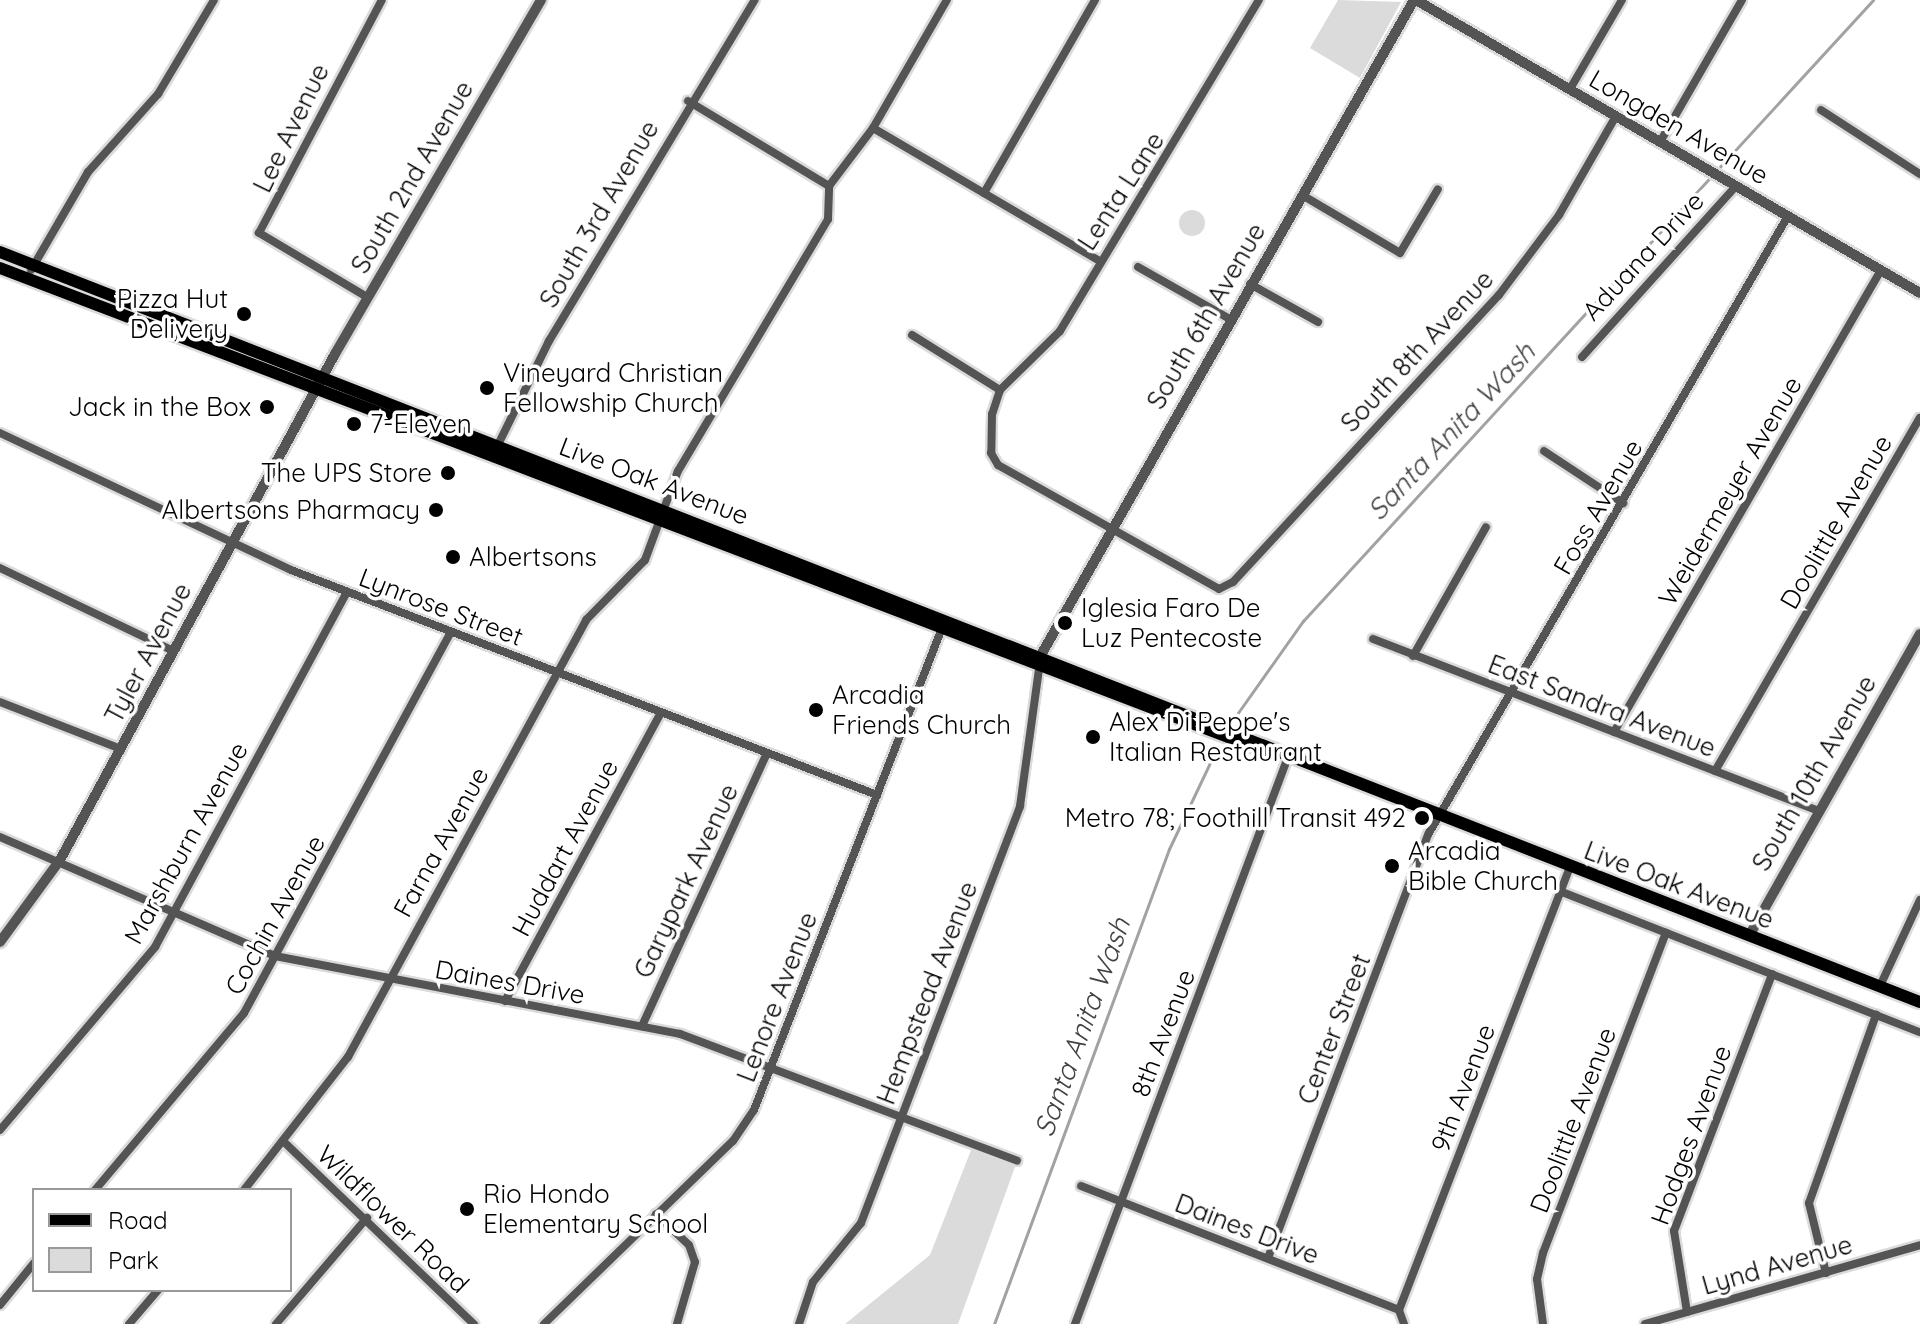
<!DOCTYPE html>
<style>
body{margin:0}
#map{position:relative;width:1920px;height:1324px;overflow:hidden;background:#fff;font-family:Quicksand,sans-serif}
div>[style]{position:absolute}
.green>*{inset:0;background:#dbdbdb}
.round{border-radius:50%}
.stream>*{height:3px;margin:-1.5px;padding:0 1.5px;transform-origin:1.5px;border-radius:1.5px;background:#a2a2a2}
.roads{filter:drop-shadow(2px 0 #dbdbdb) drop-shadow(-2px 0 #dbdbdb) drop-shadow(0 2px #dbdbdb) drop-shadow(0 -2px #dbdbdb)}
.minor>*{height:8px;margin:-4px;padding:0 4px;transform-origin:4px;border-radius:4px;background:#545454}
.tertiary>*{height:10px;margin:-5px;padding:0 5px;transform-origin:5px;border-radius:5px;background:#545454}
.primary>*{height:12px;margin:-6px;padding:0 6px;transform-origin:6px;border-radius:6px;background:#000}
.dots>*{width:22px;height:22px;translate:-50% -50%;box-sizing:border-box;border:4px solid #fff;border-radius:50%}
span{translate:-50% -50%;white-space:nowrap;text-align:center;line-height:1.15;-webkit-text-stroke:7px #fff;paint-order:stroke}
.street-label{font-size:26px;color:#000}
.poi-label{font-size:26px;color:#000}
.right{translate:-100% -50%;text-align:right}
.left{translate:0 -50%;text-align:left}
.water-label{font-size:28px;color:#434343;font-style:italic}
.legend{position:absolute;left:32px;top:1188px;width:260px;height:104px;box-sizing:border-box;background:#fff;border:2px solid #999;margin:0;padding:10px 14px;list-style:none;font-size:24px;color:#000}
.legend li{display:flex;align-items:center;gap:16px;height:40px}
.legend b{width:40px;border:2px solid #999}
</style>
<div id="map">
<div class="green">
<i style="clip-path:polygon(1338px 0,1401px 2px,1360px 78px,1310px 48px)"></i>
<i class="round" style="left:1179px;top:210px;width:26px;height:26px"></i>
<i style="clip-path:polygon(975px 1140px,1019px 1156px,958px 1324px,845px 1324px,930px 1255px)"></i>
</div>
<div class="stream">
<i style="left:1235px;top:717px;width:118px;rotate:-54.7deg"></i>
<i style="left:1303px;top:621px;width:843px;rotate:-47.45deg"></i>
<i style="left:994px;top:1324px;width:506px;rotate:-69.78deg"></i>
<i style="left:1169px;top:849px;width:112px;rotate:-64.6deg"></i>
</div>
<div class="roads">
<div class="minor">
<i style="left:1570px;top:89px;width:103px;rotate:-59.7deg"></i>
<i style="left:688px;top:101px;width:165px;rotate:31.1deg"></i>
<i style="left:1821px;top:110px;width:118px;rotate:32.9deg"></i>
<i style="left:873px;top:128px;width:263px;rotate:30.4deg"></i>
<i style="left:1660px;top:142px;width:164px;rotate:-60deg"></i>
<i style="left:984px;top:193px;width:223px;rotate:-60.1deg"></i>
<i style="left:1302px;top:195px;width:114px;rotate:30.6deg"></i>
<i style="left:1400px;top:253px;width:74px;rotate:-59.3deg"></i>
<i style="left:1138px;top:267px;width:106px;rotate:29.5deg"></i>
<i style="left:31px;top:270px;width:113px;rotate:-59.8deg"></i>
<i style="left:88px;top:172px;width:105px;rotate:-48.1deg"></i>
<i style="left:158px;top:94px;width:109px;rotate:-59.2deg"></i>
<i style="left:1250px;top:284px;width:78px;rotate:29.2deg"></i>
<i style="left:367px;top:297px;width:126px;rotate:-149.3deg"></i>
<i style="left:259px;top:233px;width:263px;rotate:-62.2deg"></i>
<i style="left:912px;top:335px;width:104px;rotate:32deg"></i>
<i style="left:1000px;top:390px;width:25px;rotate:108deg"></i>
<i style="left:992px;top:414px;width:39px;rotate:91deg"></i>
<i style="left:991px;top:453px;width:14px;rotate:60deg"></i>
<i style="left:998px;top:465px;width:253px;rotate:29.3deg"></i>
<i style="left:1219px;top:589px;width:16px;rotate:-27deg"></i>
<i style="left:1233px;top:582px;width:391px;rotate:-47.2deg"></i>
<i style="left:1499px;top:295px;width:100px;rotate:-53.1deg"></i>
<i style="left:1559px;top:215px;width:114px;rotate:-60.1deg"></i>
<i style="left:1582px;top:357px;width:230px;rotate:-48deg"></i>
<i style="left:1000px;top:390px;width:84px;rotate:-44.5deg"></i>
<i style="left:1060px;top:331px;width:386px;rotate:-59deg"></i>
<i style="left:0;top:433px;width:322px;rotate:25.2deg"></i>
<i style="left:291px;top:570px;width:628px;rotate:21deg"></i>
<i style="left:496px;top:449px;width:120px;rotate:-63.9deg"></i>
<i style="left:549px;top:341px;width:398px;rotate:-58.9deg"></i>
<i style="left:1544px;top:451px;width:95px;rotate:33.4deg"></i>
<i style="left:0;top:568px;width:192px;rotate:25.6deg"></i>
<i style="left:1373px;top:639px;width:476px;rotate:21.1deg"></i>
<i style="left:1413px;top:656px;width:148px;rotate:-60.5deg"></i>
<i style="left:0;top:702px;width:130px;rotate:21.2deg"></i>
<i style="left:1614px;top:732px;width:534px;rotate:-59.98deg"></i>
<i style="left:1715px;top:771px;width:408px;rotate:-59.9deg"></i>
<i style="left:0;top:837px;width:300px;rotate:23.4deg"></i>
<i style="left:275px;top:956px;width:412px;rotate:10.9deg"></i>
<i style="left:680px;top:1034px;width:360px;rotate:20.6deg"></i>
<i style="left:1562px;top:892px;width:384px;rotate:21.4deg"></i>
<i style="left:1880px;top:986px;width:95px;rotate:-65.1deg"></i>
<i style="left:505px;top:1001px;width:328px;rotate:-61.6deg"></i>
<i style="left:642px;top:1026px;width:300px;rotate:-65.4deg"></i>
<i style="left:0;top:1130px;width:240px;rotate:-49.7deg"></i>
<i style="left:155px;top:947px;width:404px;rotate:-61.6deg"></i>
<i style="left:285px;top:1143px;width:262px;rotate:43.8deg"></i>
<i style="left:1081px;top:1186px;width:341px;rotate:21.3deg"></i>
<i style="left:95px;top:1190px;width:231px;rotate:-49.9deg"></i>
<i style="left:244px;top:1013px;width:434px;rotate:-61.5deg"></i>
<i style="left:244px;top:1190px;width:169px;rotate:-52deg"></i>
<i style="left:348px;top:1057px;width:498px;rotate:-61.4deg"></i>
<i style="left:586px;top:620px;width:84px;rotate:-45.5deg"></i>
<i style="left:645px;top:560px;width:95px;rotate:-69.7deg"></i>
<i style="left:678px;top:471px;width:293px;rotate:-59.2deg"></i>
<i style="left:828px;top:219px;width:33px;rotate:-88deg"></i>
<i style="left:829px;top:186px;width:73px;rotate:-52.8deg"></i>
<i style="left:873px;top:128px;width:148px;rotate:-60deg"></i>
<i style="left:656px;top:1214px;width:45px;rotate:43.2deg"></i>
<i style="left:689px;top:1245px;width:18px;rotate:71deg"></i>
<i style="left:695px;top:1262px;width:65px;rotate:106.2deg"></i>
<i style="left:1268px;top:1258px;width:454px;rotate:-69.3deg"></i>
<i style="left:1429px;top:833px;width:714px;rotate:-59.81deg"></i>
<i style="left:1826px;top:1273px;width:72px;rotate:-103.7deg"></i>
<i style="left:1809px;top:1203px;width:200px;rotate:-70.4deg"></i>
<i style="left:0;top:1305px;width:54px;rotate:-51deg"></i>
<i style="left:1687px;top:1312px;width:82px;rotate:-99.1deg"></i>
<i style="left:1674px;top:1231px;width:275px;rotate:-69.1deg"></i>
<i style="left:129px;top:1324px;width:45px;rotate:-49.5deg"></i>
<i style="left:276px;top:1324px;width:140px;rotate:-49.4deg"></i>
<i style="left:544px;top:1324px;width:263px;rotate:-44.1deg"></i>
<i style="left:733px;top:1141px;width:37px;rotate:-56deg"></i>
<i style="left:754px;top:1110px;width:523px;rotate:-68.69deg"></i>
<i style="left:799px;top:1324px;width:44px;rotate:-71.6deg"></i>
<i style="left:813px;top:1282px;width:76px;rotate:-50.9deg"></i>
<i style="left:861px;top:1223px;width:446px;rotate:-69.1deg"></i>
<i style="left:1020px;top:806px;width:146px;rotate:-82.1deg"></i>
<i style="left:1075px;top:1324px;width:606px;rotate:-69.41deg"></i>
<i style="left:1404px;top:1324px;width:15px;rotate:-110deg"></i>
<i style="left:1399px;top:1310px;width:475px;rotate:-68.9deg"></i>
<i style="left:1543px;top:1324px;width:45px;rotate:-97.6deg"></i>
<i style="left:1537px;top:1279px;width:27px;rotate:-77deg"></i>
<i style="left:1543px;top:1253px;width:343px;rotate:-69deg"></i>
<i style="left:1645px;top:1324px;width:286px;rotate:-16deg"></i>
</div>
<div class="tertiary">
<i style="left:1416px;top:0;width:583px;rotate:30.17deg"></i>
<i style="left:1041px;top:655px;width:754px;rotate:-60.34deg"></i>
<i style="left:1749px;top:936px;width:347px;rotate:-60.5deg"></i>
<i style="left:0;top:942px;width:102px;rotate:-53.8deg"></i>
<i style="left:60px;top:860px;width:576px;rotate:-61.48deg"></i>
<i style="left:335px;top:354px;width:410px;rotate:-59.8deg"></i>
</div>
<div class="primary">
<i style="left:0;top:252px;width:2061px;rotate:21.34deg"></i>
<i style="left:0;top:268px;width:1359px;rotate:20.9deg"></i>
</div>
</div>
<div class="dots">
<i style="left:244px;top:314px;background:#000"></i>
<i style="left:487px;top:388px;background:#000"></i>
<i style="left:267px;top:407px;background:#000"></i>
<i style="left:354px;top:424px;background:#000"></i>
<i style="left:448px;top:473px;background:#000"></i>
<i style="left:436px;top:510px;background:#000"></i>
<i style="left:453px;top:557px;background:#000"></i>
<i style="left:1065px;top:623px;background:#000"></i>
<i style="left:816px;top:710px;background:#000"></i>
<i style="left:1093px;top:737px;background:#000"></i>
<i style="left:1422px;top:818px;background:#000"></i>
<i style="left:1392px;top:866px;background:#000"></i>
<i style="left:467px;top:1209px;background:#000"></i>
</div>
<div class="street-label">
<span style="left:1679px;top:127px;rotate:30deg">Longden Avenue</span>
<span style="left:291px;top:128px;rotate:-64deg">Lee Avenue</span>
<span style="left:412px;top:177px;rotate:-60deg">South 2nd Avenue</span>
<span style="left:1121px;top:191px;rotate:-57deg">Lenta Lane</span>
<span style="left:599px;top:214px;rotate:-60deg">South 3rd Avenue</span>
<span style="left:1643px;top:256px;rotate:-47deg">Aduana Drive</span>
<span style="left:1206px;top:316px;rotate:-60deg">South 6th Avenue</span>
<span style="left:1417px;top:351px;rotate:-47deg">South 8th Avenue</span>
<span style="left:654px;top:481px;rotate:21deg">Live Oak Avenue</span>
<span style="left:1730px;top:491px;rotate:-60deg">Weidermeyer Avenue</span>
<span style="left:1598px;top:507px;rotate:-60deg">Foss Avenue</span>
<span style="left:1836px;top:522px;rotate:-60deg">Doolittle Avenue</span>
<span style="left:441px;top:607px;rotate:21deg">Lynrose Street</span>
<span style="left:148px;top:653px;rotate:-62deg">Tyler Avenue</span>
<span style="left:1602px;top:706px;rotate:21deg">East Sandra Avenue</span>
<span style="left:1814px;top:773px;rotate:-60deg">South 10th Avenue</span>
<span style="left:441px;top:842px;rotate:-61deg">Farna Avenue</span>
<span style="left:186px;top:843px;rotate:-61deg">Marshburn Avenue</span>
<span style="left:565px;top:848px;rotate:-62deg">Huddart Avenue</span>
<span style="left:686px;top:881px;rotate:-65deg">Garypark Avenue</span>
<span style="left:1679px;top:885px;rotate:21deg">Live Oak Avenue</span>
<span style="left:275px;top:915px;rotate:-61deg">Cochin Avenue</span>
<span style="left:510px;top:982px;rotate:10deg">Daines Drive</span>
<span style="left:927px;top:993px;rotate:-69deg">Hempstead Avenue</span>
<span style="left:777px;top:997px;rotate:-69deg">Lenore Avenue</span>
<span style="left:1334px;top:1029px;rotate:-69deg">Center Street</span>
<span style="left:1163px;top:1033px;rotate:-69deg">8th Avenue</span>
<span style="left:1463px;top:1088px;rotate:-69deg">9th Avenue</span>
<span style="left:1573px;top:1120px;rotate:-69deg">Doolittle Avenue</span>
<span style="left:1691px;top:1135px;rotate:-70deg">Hodges Avenue</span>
<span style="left:393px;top:1219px;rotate:44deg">Wildflower Road</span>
<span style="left:1247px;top:1229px;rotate:21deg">Daines Drive</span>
<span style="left:1777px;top:1265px;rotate:-16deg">Lynd Avenue</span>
</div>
<div class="poi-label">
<span class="right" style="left:228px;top:314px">Pizza Hut<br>Delivery</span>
<span class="left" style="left:503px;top:388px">Vineyard Christian<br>Fellowship Church</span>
<span class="right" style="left:251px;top:407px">Jack in the Box</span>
<span class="left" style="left:370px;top:424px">7-Eleven</span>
<span class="right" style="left:432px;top:473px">The UPS Store</span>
<span class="right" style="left:420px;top:510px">Albertsons Pharmacy</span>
<span class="left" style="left:469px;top:557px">Albertsons</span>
<span class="left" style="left:1081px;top:623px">Iglesia Faro De<br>Luz Pentecoste</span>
<span class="left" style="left:832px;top:710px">Arcadia<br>Friends Church</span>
<span class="left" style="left:1109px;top:737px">Alex Di Peppe's<br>Italian Restaurant</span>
<span class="right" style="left:1406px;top:818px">Metro 78; Foothill Transit 492</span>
<span class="left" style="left:1408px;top:866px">Arcadia<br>Bible Church</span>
<span class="left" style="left:483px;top:1209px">Rio Hondo<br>Elementary School</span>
</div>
<div class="water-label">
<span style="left:1451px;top:431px;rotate:-47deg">Santa Anita Wash</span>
<span style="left:1082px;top:1027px;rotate:-70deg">Santa Anita Wash</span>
</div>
<ul class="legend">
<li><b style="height:10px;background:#000"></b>Road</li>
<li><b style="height:22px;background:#dbdbdb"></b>Park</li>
</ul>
</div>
